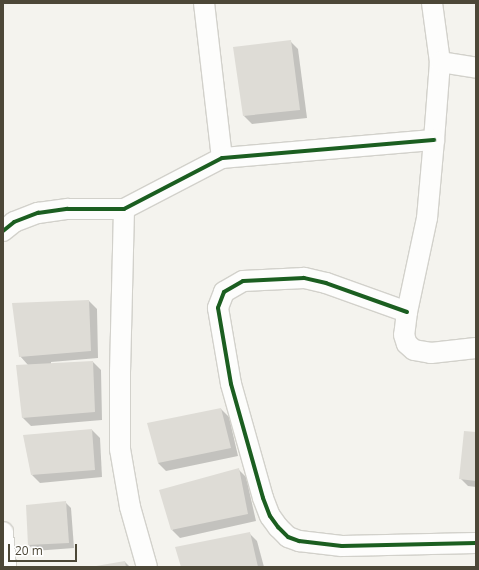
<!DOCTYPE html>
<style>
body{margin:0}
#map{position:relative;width:479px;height:570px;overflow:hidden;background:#f4f3ee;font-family:"Open Sans",sans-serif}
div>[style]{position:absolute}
.shadow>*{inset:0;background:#0003}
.building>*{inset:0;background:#dedcd6}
.roads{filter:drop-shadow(1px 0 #d2d1cb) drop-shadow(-1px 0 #d2d1cb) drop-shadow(0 1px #d2d1cb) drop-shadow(0 -1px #d2d1cb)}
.street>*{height:20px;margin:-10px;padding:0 10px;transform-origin:10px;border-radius:10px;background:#fdfdfc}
.cycleway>*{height:4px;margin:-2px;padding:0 2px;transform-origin:2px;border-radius:2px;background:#1b5e20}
span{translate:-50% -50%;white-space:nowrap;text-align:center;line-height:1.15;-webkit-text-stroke:3.5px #fff;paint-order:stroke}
.frame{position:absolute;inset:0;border:4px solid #4c4737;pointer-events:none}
.scale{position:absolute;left:8px;top:544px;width:69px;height:18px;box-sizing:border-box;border:2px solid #4c4737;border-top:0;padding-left:5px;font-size:12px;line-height:14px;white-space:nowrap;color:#4c4737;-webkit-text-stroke:3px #fff;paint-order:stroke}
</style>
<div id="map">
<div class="shadow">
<i style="clip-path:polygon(290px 41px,298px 49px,307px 118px,252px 124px,244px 116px)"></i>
<i style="clip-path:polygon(89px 301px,97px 309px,98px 358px,51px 362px,51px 364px,93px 362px,101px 370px,102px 420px,31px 426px,23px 418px,28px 365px,20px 356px)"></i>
<i style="clip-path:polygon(221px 409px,229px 417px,238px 456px,166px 471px,158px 463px)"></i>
<i style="clip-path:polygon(92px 430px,100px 438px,102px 477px,40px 483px,32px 475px)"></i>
<i style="clip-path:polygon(476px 433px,476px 487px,468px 486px,460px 478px)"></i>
<i style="clip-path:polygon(238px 469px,246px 477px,256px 521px,180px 538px,172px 530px)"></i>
<i style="clip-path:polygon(65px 502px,71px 508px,74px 548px,34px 551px,29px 545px,27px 506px)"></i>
<i style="clip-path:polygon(249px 533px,257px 541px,264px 567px,182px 567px)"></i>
<i style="clip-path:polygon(125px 562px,130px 567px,97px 567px)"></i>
</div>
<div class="building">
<i style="clip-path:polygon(291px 40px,300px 110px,243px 116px,233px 47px)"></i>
<i style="clip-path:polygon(89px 300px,91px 351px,19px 357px,12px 303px)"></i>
<i style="clip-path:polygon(93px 361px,95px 412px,22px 418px,16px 365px)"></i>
<i style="clip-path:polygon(221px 408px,231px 448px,158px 463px,147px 423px)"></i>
<i style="clip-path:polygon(92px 429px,95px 470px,31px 475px,23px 435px)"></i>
<i style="clip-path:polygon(464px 431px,476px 432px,476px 481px,459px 479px)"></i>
<i style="clip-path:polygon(239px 468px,248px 514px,171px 530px,159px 490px)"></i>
<i style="clip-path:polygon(66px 501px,69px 543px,28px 545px,26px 505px)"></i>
<i style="clip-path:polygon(250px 532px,258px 567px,181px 567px,175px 547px)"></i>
<i style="clip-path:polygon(125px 561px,126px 567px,96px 567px,96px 566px)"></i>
</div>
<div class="roads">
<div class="street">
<i style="left:204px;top:3px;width:156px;rotate:83.4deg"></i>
<i style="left:432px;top:3px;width:60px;rotate:82.3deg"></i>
<i style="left:440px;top:62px;width:78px;rotate:94.4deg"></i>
<i style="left:434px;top:140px;width:78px;rotate:95.1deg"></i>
<i style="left:427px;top:218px;width:96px;rotate:102deg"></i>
<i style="left:407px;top:312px;width:23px;rotate:97deg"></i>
<i style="left:404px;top:335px;width:9px;rotate:72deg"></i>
<i style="left:407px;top:344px;width:9px;rotate:41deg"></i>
<i style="left:414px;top:350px;width:17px;rotate:10deg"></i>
<i style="left:431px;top:353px;width:45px;rotate:-6.3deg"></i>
<i style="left:440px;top:62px;width:36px;rotate:9deg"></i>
<i style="left:124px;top:209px;width:162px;rotate:91.4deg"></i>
<i style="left:120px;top:371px;width:78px;rotate:90deg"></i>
<i style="left:120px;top:449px;width:59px;rotate:80.2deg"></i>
<i style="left:130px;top:507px;width:62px;rotate:74.2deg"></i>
<i style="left:3px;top:231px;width:14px;rotate:-39deg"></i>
<i style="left:14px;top:222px;width:26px;rotate:-21deg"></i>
<i style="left:38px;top:213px;width:30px;rotate:-8deg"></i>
<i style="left:68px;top:209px;width:56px"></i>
<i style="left:124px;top:209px;width:110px;rotate:-27.5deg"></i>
<i style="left:222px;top:158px;width:213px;rotate:-4.9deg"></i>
<i style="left:407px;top:312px;width:86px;rotate:-160.3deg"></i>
<i style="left:326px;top:283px;width:23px;rotate:-167deg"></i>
<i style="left:304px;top:278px;width:61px;rotate:177.2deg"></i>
<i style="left:243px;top:281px;width:22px;rotate:150deg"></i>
<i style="left:224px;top:292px;width:17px;rotate:111deg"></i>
<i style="left:218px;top:308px;width:77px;rotate:80.3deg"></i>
<i style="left:231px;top:384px;width:118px;rotate:74.3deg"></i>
<i style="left:263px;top:498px;width:19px;rotate:69deg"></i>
<i style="left:270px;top:516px;width:14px;rotate:54deg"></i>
<i style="left:278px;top:527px;width:14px;rotate:45deg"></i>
<i style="left:288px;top:537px;width:12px;rotate:20deg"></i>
<i style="left:299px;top:541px;width:43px;rotate:6.6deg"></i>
<i style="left:342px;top:546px;width:134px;rotate:-1.3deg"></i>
<i style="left:3px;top:532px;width:35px;rotate:85deg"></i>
</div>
</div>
<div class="cycleway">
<i style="left:3px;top:231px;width:14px;rotate:-39deg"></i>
<i style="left:14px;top:222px;width:26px;rotate:-21deg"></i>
<i style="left:38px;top:213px;width:30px;rotate:-8deg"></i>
<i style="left:68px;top:209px;width:56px"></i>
<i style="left:124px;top:209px;width:110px;rotate:-27.5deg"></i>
<i style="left:222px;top:158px;width:213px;rotate:-4.9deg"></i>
<i style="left:407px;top:312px;width:86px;rotate:-160.3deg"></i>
<i style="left:326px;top:283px;width:23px;rotate:-167deg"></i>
<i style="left:304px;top:278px;width:61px;rotate:177.2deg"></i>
<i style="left:243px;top:281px;width:22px;rotate:150deg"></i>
<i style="left:224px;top:292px;width:17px;rotate:111deg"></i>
<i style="left:218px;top:308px;width:77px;rotate:80.3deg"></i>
<i style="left:231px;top:384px;width:118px;rotate:74.3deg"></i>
<i style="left:263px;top:498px;width:19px;rotate:69deg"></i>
<i style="left:270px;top:516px;width:14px;rotate:54deg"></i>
<i style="left:278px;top:527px;width:14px;rotate:45deg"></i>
<i style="left:288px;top:537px;width:12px;rotate:20deg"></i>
<i style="left:299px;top:541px;width:43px;rotate:6.6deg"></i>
<i style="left:342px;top:546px;width:134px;rotate:-1.3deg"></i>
</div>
<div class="frame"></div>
<div class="scale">20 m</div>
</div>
